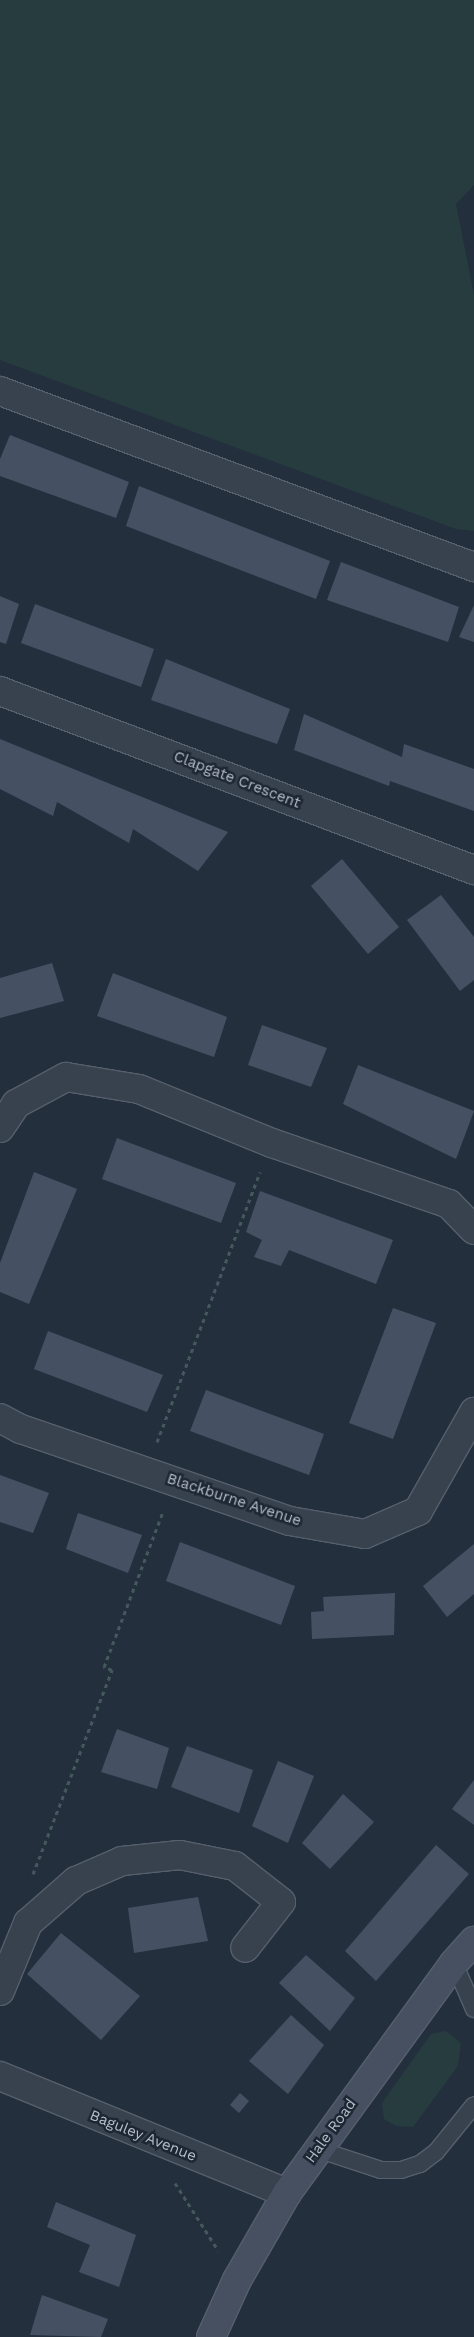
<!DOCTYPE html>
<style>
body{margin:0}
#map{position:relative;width:474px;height:2337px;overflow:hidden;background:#242f3e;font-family:"Work Sans",sans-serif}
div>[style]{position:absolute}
.green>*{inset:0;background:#263c3f}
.building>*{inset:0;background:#455162}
.path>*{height:3px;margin-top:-1.5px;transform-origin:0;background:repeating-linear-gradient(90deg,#44595c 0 4px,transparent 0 8px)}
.roads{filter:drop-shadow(1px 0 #565f6c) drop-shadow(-1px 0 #565f6c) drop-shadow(0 1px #565f6c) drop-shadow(0 -1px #565f6c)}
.lane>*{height:16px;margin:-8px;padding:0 8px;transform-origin:8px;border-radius:8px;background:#38414e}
.street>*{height:28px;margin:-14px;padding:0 14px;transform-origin:14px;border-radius:14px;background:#38414e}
.secondary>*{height:28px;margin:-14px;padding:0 14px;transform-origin:14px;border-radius:14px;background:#465061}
span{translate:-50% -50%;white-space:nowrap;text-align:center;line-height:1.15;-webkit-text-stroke:5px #1d2633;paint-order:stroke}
.street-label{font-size:15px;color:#b4bcc9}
</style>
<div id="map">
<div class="green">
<i style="clip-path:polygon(0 0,474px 0,474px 185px,456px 204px,474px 295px,474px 531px,456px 529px,0 360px)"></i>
<i style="clip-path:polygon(446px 2031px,461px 2043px,458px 2066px,413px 2127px,396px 2126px,384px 2119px,382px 2103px,431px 2034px)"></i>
</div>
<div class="building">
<i style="clip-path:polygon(10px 435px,129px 482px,116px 518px,0 476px,0 459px)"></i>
<i style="clip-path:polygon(139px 486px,330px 561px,316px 599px,126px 526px)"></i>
<i style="clip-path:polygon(341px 562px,459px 607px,448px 642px,327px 600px)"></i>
<i style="clip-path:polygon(0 596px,19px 604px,6px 644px,0 642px)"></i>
<i style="clip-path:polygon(35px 604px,154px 649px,141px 687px,21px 643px)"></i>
<i style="clip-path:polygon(474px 605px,474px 642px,459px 637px)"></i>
<i style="clip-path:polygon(166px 659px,290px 709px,277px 744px,151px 700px)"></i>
<i style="clip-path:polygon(304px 714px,402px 757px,404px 744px,474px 769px,474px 811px,390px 781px,389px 786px,294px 750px)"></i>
<i style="clip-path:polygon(0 739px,228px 832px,198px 871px,133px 829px,129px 843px,57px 802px,53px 816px,0 789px)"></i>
<i style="clip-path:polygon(342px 859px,399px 927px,368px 954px,311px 886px)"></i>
<i style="clip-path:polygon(441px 895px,474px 937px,474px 980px,460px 991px,407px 920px)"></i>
<i style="clip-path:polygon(52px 963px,64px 1001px,0 1018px,0 978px)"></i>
<i style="clip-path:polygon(113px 973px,227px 1017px,214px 1057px,97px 1016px)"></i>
<i style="clip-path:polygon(262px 1025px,327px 1048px,311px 1087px,248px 1065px)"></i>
<i style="clip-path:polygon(358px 1065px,474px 1111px,456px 1159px,343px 1104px)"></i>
<i style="clip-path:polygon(117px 1138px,236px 1183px,221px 1223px,102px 1179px)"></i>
<i style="clip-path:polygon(34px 1172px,77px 1189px,29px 1304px,0 1292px,0 1263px)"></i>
<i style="clip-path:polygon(260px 1191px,393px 1240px,376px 1284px,289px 1250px,281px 1266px,254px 1257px,262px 1240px,246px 1232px)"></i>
<i style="clip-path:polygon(393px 1308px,436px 1323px,393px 1439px,349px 1423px)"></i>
<i style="clip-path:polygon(48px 1331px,163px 1375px,147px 1412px,34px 1369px)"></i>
<i style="clip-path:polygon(206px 1390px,324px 1434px,309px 1475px,190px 1431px)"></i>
<i style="clip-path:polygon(0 1475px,49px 1493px,33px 1533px,0 1522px)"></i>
<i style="clip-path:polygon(78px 1513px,142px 1535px,128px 1573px,66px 1549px)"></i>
<i style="clip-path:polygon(180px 1542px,295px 1586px,281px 1625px,166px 1581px)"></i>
<i style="clip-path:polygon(474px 1544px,474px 1594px,447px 1617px,423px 1586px)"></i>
<i style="clip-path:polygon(395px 1593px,394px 1635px,312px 1639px,311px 1612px,324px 1611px,323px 1597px)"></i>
<i style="clip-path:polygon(117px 1729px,169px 1748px,157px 1789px,101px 1772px)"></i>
<i style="clip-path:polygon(187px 1746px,253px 1770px,239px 1813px,171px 1787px)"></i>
<i style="clip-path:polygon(278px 1761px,314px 1776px,288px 1843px,252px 1826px)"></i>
<i style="clip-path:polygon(474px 1780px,474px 1825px,452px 1809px)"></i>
<i style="clip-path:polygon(343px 1794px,374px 1822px,330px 1869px,302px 1843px)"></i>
<i style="clip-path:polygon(436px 1845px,469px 1874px,376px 1981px,345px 1951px)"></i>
<i style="clip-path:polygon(198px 1897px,208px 1941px,134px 1953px,128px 1908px)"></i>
<i style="clip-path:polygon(61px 1933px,140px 1996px,101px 2040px,27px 1974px)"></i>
<i style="clip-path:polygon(306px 1955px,355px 1998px,330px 2031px,279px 1983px)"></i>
<i style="clip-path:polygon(291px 2015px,324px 2045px,288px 2094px,249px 2061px)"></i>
<i style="clip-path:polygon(240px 2093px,249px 2101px,239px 2113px,230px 2105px)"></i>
<i style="clip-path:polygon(56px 2202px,136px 2235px,119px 2287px,79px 2272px,90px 2245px,47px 2227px)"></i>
<i style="clip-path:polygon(42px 2295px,108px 2319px,101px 2337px,30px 2335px)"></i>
</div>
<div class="path">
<i style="left:157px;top:1442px;width:289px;rotate:-69.1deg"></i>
<i style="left:33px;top:1874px;width:219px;rotate:-68.8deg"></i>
<i style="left:112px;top:1670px;width:9px;rotate:-159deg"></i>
<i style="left:104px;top:1667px;width:166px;rotate:-69.2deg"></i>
<i style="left:175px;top:2183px;width:80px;rotate:57.3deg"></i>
</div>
<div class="roads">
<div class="lane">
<i style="left:454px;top:1963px;width:50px;rotate:66.5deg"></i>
<i style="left:317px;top:2149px;width:67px;rotate:18.2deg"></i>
<i style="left:381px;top:2170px;width:20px"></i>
<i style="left:401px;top:2170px;width:20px;rotate:-18deg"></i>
<i style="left:420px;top:2164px;width:20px;rotate:-37deg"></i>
<i style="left:436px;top:2152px;width:60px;rotate:-51deg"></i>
</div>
<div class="street">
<i style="left:0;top:391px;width:506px;rotate:20.37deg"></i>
<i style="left:0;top:691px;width:507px;rotate:20.69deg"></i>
<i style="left:0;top:1128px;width:29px;rotate:-56deg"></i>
<i style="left:16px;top:1104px;width:57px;rotate:-28.4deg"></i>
<i style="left:66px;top:1077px;width:74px;rotate:9.3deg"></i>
<i style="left:139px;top:1089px;width:144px;rotate:22.1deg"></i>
<i style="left:272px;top:1143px;width:187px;rotate:19deg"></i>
<i style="left:449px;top:1204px;width:36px;rotate:46deg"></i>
<i style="left:0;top:1418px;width:24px;rotate:28deg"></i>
<i style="left:21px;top:1429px;width:284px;rotate:18.9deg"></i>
<i style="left:290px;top:1521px;width:76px;rotate:9.8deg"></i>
<i style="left:365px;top:1534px;width:58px;rotate:-23.5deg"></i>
<i style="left:418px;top:1511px;width:114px;rotate:-60.5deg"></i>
<i style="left:0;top:1991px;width:74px;rotate:-67.6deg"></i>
<i style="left:28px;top:1923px;width:64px;rotate:-41.2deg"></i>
<i style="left:76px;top:1881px;width:50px;rotate:-23.5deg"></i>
<i style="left:122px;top:1861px;width:58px;rotate:-5.9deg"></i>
<i style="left:180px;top:1855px;width:56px;rotate:11.3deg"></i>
<i style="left:235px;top:1866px;width:58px;rotate:38deg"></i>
<i style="left:281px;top:1902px;width:58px;rotate:128deg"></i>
<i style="left:0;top:2076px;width:310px;rotate:22.2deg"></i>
</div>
<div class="secondary">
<i style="left:211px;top:2337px;width:63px;rotate:-65.5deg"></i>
<i style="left:237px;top:2280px;width:100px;rotate:-60.1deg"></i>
<i style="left:287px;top:2193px;width:284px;rotate:-54deg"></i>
<i style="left:454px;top:1963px;width:30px;rotate:-48deg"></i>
</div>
</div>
<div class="street-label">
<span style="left:237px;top:780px;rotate:21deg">Clapgate Crescent</span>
<span style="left:234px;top:1500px;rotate:18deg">Blackburne Avenue</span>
<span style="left:331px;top:2131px;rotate:-54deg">Hale Road</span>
<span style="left:143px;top:2136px;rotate:22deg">Baguley Avenue</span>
</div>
</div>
